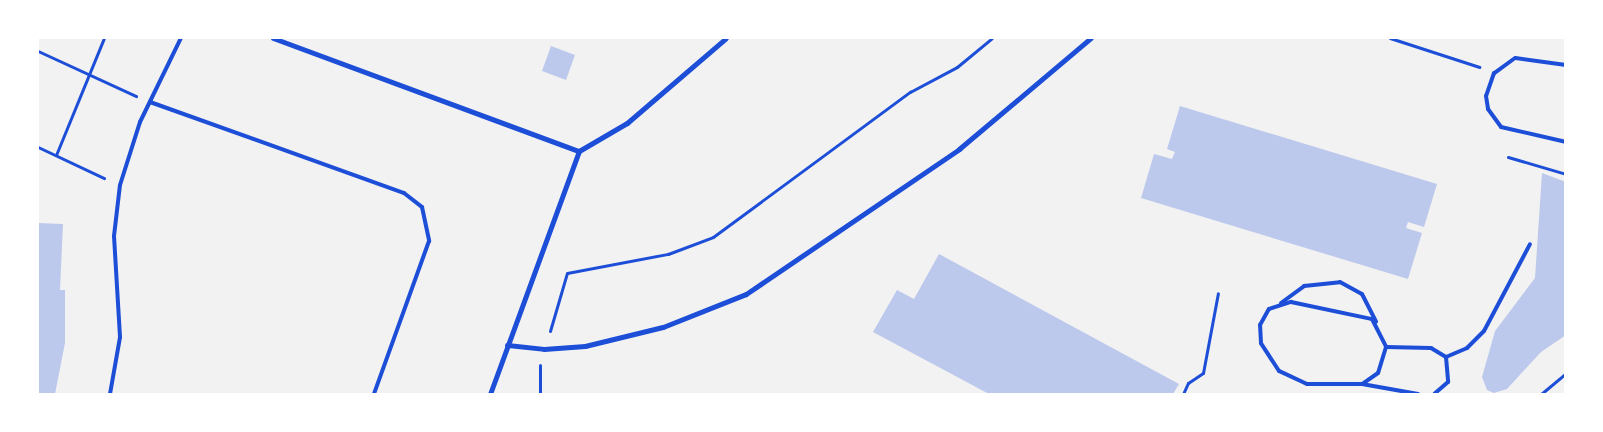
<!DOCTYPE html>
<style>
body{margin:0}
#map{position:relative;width:1603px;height:432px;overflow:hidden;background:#f2f2f2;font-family:Roboto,sans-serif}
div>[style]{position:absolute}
.building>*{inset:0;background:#bdc9ec}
.path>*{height:3px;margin:-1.5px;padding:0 1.5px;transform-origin:1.5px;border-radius:1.5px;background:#1d4ed8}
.service>*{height:4px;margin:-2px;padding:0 2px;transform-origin:2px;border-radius:2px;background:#1d4ed8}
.minor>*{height:5px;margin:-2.5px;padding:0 2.5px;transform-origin:2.5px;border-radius:2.5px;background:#1d4ed8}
span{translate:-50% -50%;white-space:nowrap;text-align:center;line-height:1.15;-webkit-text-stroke:5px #fff;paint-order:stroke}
.frame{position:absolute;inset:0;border:39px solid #fff;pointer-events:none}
</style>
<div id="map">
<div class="building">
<i style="clip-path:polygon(551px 46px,575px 55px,566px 80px,542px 71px)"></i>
<i style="clip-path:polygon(1180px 106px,1437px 184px,1424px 227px,1408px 222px,1406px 228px,1422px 233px,1408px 279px,1141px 198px,1154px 154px,1172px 159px,1175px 152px,1167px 149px)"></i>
<i style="clip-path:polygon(1542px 173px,1566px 182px,1566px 335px,1541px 352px,1507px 389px,1494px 393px,1487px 390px,1482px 377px,1495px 331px,1535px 278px)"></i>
<i style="clip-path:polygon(38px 223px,63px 224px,60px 290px,65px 290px,65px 343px,55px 394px,38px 394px)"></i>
<i style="clip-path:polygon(939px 254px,1179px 384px,1173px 394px,989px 394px,873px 332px,897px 290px,914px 299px)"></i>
</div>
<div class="path">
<i style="left:1390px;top:38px;width:94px;rotate:18deg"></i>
<i style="left:38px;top:51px;width:108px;rotate:24.7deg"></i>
<i style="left:38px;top:147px;width:73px;rotate:25.2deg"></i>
<i style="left:56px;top:155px;width:126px;rotate:-67.7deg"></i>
<i style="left:1508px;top:157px;width:60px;rotate:16.3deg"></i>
<i style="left:550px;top:331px;width:60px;rotate:-73.7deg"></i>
<i style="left:567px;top:273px;width:103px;rotate:-10.7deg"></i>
<i style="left:668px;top:254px;width:48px;rotate:-20.7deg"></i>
<i style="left:713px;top:237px;width:245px;rotate:-36.4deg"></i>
<i style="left:910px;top:92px;width:53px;rotate:-28deg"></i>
<i style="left:957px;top:67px;width:45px;rotate:-39.6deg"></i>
<i style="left:540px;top:394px;width:29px;rotate:-90deg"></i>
<i style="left:1183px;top:394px;width:12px;rotate:-66deg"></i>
<i style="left:1188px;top:383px;width:18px;rotate:-34deg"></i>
<i style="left:1203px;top:373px;width:81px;rotate:-79.4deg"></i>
<i style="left:1541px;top:394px;width:33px;rotate:-40deg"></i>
</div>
<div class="service">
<i style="left:1566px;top:65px;width:51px;rotate:-172.2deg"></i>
<i style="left:1515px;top:58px;width:26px;rotate:144deg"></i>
<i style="left:1494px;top:73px;width:24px;rotate:109deg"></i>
<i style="left:1486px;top:96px;width:13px;rotate:81deg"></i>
<i style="left:1488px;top:109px;width:22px;rotate:54deg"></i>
<i style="left:1501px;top:127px;width:67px;rotate:13deg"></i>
<i style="left:150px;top:102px;width:270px;rotate:19.7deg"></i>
<i style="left:404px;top:193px;width:23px;rotate:38deg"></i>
<i style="left:422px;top:207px;width:35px;rotate:78deg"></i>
<i style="left:429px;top:241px;width:163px;rotate:109.8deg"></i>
<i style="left:1291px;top:302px;width:83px;rotate:11.9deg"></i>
<i style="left:1372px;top:319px;width:31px;rotate:63deg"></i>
<i style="left:1386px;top:347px;width:27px;rotate:107deg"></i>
<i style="left:1378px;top:373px;width:19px;rotate:145deg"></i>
<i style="left:1362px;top:384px;width:55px;rotate:180deg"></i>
<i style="left:1307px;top:384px;width:31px;rotate:-155deg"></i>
<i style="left:1279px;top:371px;width:33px;rotate:-123deg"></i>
<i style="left:1261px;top:343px;width:18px;rotate:-93deg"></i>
<i style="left:1260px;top:325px;width:18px;rotate:-61deg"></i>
<i style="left:1269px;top:309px;width:23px;rotate:-18deg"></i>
<i style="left:1281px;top:303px;width:29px;rotate:-36deg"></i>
<i style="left:1304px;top:286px;width:36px;rotate:-6deg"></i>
<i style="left:1340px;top:282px;width:25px;rotate:29deg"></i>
<i style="left:1362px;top:294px;width:31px;rotate:63deg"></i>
<i style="left:1386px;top:347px;width:45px;rotate:1.3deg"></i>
<i style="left:1431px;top:348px;width:17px;rotate:31deg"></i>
<i style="left:1446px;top:357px;width:25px;rotate:85deg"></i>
<i style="left:1448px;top:382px;width:18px;rotate:139deg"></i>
<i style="left:1446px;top:357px;width:23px;rotate:-23deg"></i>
<i style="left:1467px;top:348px;width:24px;rotate:-45deg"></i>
<i style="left:1484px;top:331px;width:98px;rotate:-62.1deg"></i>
<i style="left:1362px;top:384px;width:57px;rotate:10.1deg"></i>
<i style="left:110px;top:394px;width:58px;rotate:-80deg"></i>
<i style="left:120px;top:337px;width:101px;rotate:-93.4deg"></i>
<i style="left:114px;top:236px;width:51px;rotate:-83.3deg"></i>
<i style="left:120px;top:185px;width:66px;rotate:-72.4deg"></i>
<i style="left:140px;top:122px;width:93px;rotate:-64deg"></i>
</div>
<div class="minor">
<i style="left:273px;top:38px;width:326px;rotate:20.3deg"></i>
<i style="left:507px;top:345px;width:37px;rotate:6deg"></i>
<i style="left:544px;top:349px;width:41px;rotate:-4.2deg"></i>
<i style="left:585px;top:346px;width:80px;rotate:-13.7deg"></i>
<i style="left:663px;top:327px;width:89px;rotate:-21.7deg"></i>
<i style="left:746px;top:294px;width:258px;rotate:-34.2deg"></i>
<i style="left:959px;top:149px;width:172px;rotate:-40.1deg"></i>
<i style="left:490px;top:394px;width:259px;rotate:-69.9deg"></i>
<i style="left:579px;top:151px;width:56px;rotate:-30.3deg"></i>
<i style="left:627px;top:123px;width:130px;rotate:-40.6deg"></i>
</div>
<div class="frame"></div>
</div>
